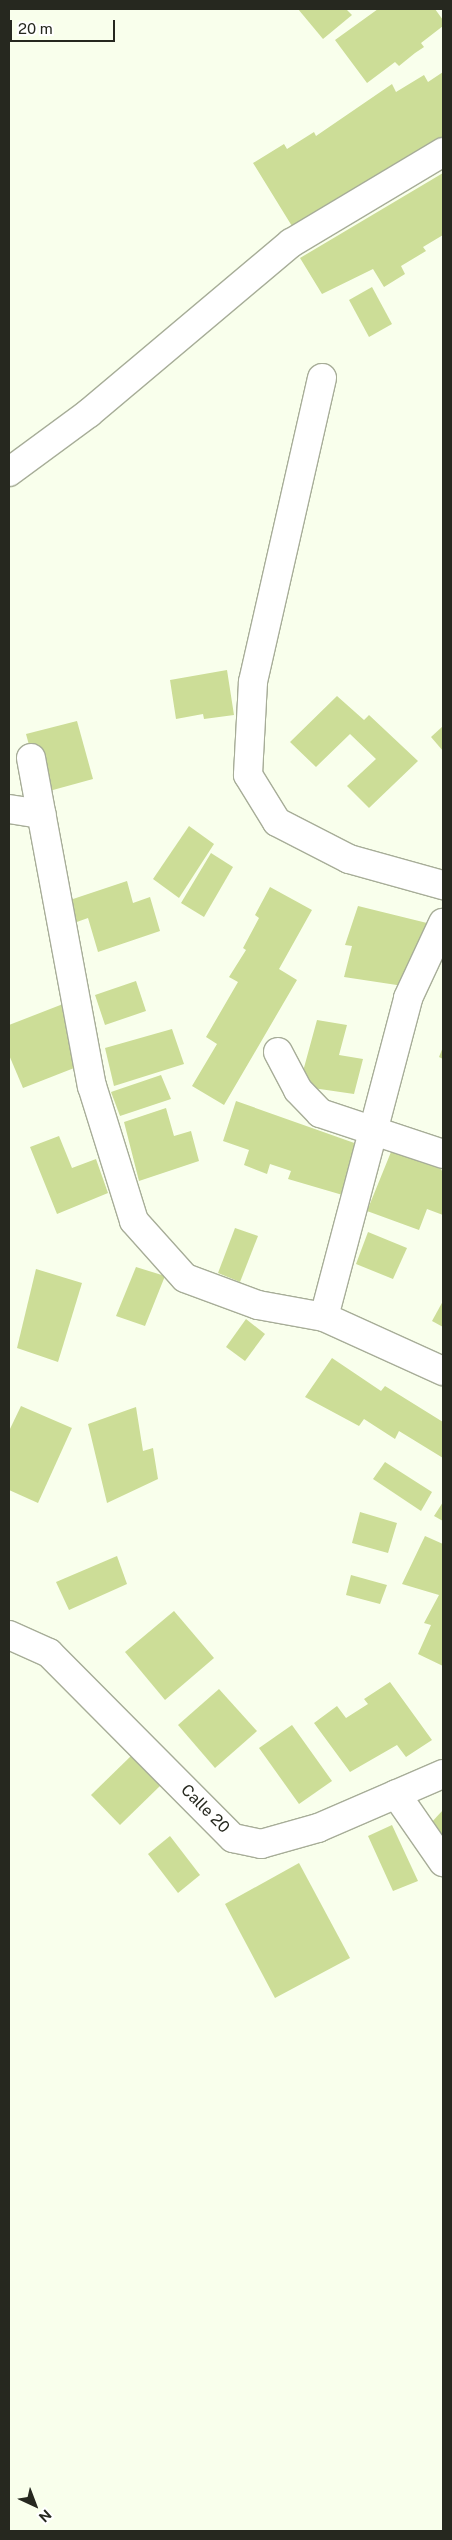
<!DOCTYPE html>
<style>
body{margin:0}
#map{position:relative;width:452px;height:2540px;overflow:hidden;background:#f9ffec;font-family:"Public Sans",sans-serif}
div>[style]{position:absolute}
.building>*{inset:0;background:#ccdd97}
.roads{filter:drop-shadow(1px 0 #a7ad98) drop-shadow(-1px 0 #a7ad98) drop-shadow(0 1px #a7ad98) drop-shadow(0 -1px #a7ad98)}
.minor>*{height:28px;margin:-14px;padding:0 14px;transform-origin:14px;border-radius:14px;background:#fff}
span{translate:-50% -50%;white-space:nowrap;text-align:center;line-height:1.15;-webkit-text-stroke:4.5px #fff;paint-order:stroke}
.street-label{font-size:16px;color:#26281f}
.frame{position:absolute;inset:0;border:10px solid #26281f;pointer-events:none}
.north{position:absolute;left:10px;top:2480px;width:50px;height:50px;-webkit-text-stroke:4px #fff;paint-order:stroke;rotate:137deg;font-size:14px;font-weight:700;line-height:20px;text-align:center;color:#26281f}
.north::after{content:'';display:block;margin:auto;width:18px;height:22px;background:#26281f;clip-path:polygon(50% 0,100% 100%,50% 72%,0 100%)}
.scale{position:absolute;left:10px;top:20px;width:105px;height:22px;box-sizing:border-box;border:2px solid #26281f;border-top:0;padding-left:6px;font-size:15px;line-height:18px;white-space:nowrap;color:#26281f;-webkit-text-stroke:4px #fff;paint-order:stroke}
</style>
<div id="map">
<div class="building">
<i style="clip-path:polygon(298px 9px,346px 9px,352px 15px,323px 39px)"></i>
<i style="clip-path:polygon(378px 9px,435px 9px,443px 20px,443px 26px,421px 43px,424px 47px,415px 53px,399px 66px,395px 62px,367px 83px,335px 40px)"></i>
<i style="clip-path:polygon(443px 72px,443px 140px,295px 231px,253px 163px,284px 144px,287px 149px,314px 132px,316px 136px,392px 84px,396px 92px,424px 75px,428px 82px)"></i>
<i style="clip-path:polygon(443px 173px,443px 235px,423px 247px,426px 251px,401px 266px,405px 274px,384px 287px,373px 269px,322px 294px,300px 258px)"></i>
<i style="clip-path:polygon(372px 287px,392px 324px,369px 337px,349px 300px)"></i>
<i style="clip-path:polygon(227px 670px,234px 715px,204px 719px,203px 714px,176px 719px,170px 680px)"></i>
<i style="clip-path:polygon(337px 696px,364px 720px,369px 715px,418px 761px,369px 808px,347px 786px,376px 759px,350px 734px,316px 767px,290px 742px)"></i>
<i style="clip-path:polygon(77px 721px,93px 779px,42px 793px,26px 734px)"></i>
<i style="clip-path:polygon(443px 726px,443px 751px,431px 737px)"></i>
<i style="clip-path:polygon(189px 826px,214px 844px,179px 898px,153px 879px)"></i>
<i style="clip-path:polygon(211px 853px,233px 867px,204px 917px,181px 903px)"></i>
<i style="clip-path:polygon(127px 881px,133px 903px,150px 897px,160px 931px,98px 952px,88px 918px,74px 923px,67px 901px)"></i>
<i style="clip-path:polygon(270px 887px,312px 910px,279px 969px,297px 980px,224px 1105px,192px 1086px,217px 1044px,206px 1037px,238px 982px,229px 977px,246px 950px,243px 948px,259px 918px,255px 915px)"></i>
<i style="clip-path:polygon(358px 906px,427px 923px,410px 987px,344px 977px,352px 946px,345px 945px)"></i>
<i style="clip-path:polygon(136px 981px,146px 1011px,105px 1025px,95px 995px)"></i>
<i style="clip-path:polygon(63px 1004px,87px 1063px,23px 1088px,9px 1055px,9px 1025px)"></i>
<i style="clip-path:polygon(317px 1020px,347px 1025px,339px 1055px,363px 1059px,354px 1094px,299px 1086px)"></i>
<i style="clip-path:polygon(172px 1029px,184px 1064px,114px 1086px,105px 1048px)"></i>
<i style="clip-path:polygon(443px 1047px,443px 1059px,439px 1057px)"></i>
<i style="clip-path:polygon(161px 1075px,171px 1099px,120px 1116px,111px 1092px)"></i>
<i style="clip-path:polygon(236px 1101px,360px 1145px,346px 1196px,288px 1179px,291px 1171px,270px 1164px,267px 1174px,244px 1165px,249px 1150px,223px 1141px)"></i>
<i style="clip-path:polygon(166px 1108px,174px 1136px,191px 1131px,199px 1161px,139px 1181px,124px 1122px)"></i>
<i style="clip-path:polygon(59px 1136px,72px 1168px,96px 1159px,108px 1193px,57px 1214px,30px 1147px)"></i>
<i style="clip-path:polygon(391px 1152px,441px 1169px,443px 1173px,443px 1215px,427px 1209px,419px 1230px,367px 1211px)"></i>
<i style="clip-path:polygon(235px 1228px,258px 1236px,240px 1282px,218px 1273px)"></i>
<i style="clip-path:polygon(368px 1232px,407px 1248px,393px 1279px,356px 1264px)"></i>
<i style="clip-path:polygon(136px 1267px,165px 1276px,145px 1326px,116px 1316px)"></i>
<i style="clip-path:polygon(36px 1269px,82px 1283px,58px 1362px,17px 1348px)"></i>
<i style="clip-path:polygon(443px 1301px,443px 1327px,432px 1321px)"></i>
<i style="clip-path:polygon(246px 1319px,265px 1334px,245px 1361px,226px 1347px)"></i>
<i style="clip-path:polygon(332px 1358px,381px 1391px,385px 1386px,443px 1422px,443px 1458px,399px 1431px,395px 1439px,364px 1419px,359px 1426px,305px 1397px)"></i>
<i style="clip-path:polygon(21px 1406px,72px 1428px,38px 1503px,9px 1490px,9px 1431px)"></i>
<i style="clip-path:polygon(136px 1407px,143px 1451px,153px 1448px,158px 1479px,107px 1503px,88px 1424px)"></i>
<i style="clip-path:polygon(385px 1462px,432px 1492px,421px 1511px,373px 1479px)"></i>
<i style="clip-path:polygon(443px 1502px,443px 1521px,434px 1516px)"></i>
<i style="clip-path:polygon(360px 1512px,397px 1523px,388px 1553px,352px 1543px)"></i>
<i style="clip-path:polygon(425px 1536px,443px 1544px,443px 1666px,418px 1654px,431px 1625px,424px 1623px,439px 1595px,402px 1584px)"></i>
<i style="clip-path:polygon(117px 1556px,127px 1584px,69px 1610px,56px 1582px)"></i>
<i style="clip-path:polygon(351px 1575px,387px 1585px,380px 1604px,346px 1595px)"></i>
<i style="clip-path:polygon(174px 1611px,214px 1658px,165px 1700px,125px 1652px)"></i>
<i style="clip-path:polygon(390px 1682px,432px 1740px,406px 1757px,397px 1745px,350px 1772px,314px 1723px,337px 1706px,346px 1718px,368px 1704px,364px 1699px)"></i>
<i style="clip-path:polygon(219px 1689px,257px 1731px,215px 1768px,178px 1725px)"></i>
<i style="clip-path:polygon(292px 1725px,332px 1781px,299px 1804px,259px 1748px)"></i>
<i style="clip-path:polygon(133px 1754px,162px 1784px,120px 1825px,91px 1795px)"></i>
<i style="clip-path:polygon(443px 1810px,443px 1839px,429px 1825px)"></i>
<i style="clip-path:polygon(392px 1825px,418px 1881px,393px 1891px,368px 1836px)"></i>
<i style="clip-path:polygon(170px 1836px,200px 1875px,178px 1893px,148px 1854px)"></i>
<i style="clip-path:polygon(299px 1863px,350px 1958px,275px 1998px,225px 1904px)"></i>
</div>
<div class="roads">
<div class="minor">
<i style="left:322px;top:378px;width:312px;rotate:102.8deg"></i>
<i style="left:253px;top:682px;width:93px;rotate:93.1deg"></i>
<i style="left:248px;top:775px;width:55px;rotate:58.3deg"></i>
<i style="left:277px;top:822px;width:81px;rotate:27.2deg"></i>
<i style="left:349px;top:859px;width:98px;rotate:15.5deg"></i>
<i style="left:9px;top:472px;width:99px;rotate:-36.4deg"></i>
<i style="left:89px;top:413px;width:264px;rotate:-40.1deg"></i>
<i style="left:291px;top:243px;width:177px;rotate:-30.9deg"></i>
<i style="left:31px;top:758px;width:334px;rotate:79.5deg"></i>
<i style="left:92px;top:1086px;width:141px;rotate:72.7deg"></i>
<i style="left:134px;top:1221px;width:76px;rotate:48.2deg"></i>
<i style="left:185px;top:1278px;width:78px;rotate:20.3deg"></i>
<i style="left:258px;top:1305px;width:67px;rotate:10.3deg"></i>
<i style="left:324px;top:1317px;width:131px;rotate:24.4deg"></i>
<i style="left:9px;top:809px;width:33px;rotate:9deg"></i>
<i style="left:278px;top:1052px;width:43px;rotate:62.2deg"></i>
<i style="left:298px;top:1090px;width:32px;rotate:46deg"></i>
<i style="left:320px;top:1113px;width:130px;rotate:18.4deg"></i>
<i style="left:324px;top:1317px;width:330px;rotate:-75.2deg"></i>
<i style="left:408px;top:998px;width:83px;rotate:-65deg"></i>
<i style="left:9px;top:1635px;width:44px;rotate:24.2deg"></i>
<i style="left:49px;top:1653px;width:261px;rotate:45.2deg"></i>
<i style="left:233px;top:1838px;width:29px;rotate:12deg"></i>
<i style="left:261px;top:1844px;width:59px;rotate:-15.7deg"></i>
<i style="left:318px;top:1828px;width:136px;rotate:-23.4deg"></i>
<i style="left:396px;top:1794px;width:83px;rotate:55.3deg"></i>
</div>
</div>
<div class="street-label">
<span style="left:205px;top:1809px;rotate:45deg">Calle 20</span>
</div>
<div class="frame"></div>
<div class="north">N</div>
<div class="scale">20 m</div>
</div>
